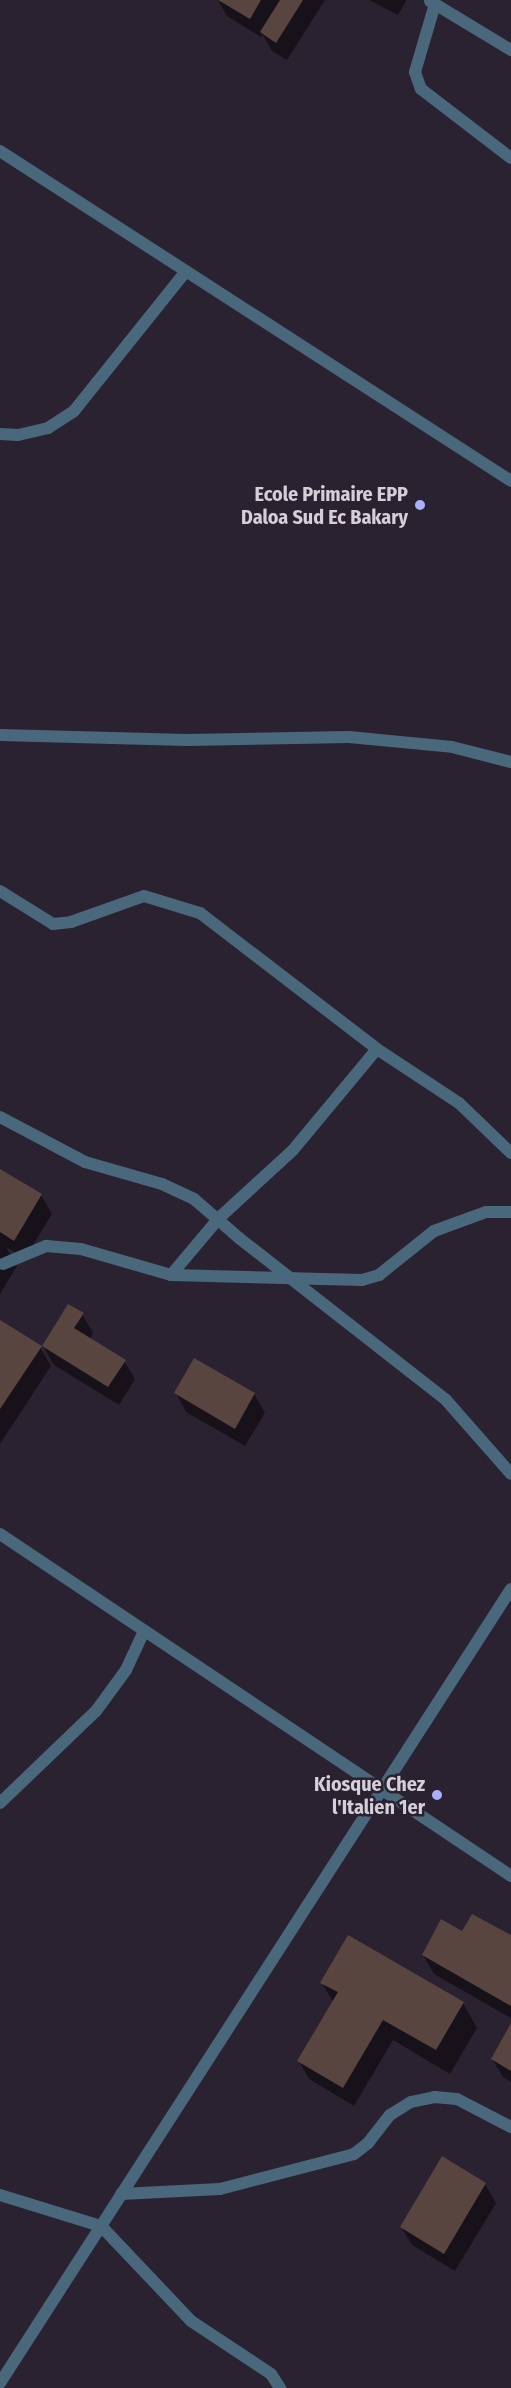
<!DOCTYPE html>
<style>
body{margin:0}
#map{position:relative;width:511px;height:2388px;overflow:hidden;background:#2b2231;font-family:"Fira Sans Condensed",sans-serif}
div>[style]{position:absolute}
.shadow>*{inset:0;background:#0007}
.building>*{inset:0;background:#59453f}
.minor>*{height:12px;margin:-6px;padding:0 6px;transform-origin:6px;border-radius:6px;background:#4a687c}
.dots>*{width:16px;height:16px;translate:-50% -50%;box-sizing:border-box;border:3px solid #2b2231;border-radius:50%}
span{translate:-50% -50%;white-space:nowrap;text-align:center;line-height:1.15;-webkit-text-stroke:5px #2b2231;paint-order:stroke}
.poi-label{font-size:20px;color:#d4cfd8;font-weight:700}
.right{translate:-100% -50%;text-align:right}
</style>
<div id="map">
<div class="shadow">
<i style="clip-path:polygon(218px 0,325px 0,287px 60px,272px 51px,262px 34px,261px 37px,227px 16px)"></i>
<i style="clip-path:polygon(369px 0,405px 0,406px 1px,398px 15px)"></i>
<i style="clip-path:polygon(0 1170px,41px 1195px,52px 1214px,25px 1258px,6px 1247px,17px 1266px,0 1294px)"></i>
<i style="clip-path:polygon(82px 1314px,93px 1333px,90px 1339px,124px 1361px,135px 1379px,119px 1405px,54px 1365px,43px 1346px)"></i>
<i style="clip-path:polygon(0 1321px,40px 1347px,51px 1366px,0 1444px)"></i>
<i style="clip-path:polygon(176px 1393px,254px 1394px,265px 1413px,245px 1446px,186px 1412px)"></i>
<i style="clip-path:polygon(463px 1933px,511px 1937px,511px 2018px,434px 1974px,423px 1955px)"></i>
<i style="clip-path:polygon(322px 1983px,463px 2003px,477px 2028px,450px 2074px,393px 2040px,354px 2106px,309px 2079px,299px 2061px,333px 2002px)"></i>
<i style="clip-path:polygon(511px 2026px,511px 2082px,503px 2077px,492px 2059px)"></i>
<i style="clip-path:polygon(485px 2184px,496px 2203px,455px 2271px,412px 2245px,401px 2227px)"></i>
</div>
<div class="building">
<i style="clip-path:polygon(218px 0,261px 0,250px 19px)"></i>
<i style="clip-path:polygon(280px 0,303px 0,276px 43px,260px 32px)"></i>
<i style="clip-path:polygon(0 1169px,42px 1194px,14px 1241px,0 1232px)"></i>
<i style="clip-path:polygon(68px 1304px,84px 1313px,74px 1328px,126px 1360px,108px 1387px,42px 1346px)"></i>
<i style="clip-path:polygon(0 1320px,42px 1346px,0 1409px)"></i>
<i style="clip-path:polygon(194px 1358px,255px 1393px,235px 1429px,174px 1393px)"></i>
<i style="clip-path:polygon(472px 1914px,511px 1935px,511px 2006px,422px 1955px,441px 1919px,462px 1931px)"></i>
<i style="clip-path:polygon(348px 1935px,464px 2002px,436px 2050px,383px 2020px,343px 2088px,297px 2061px,338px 1992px,320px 1983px)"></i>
<i style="clip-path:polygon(511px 2023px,511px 2071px,491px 2059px)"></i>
<i style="clip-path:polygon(442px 2156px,486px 2183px,444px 2254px,400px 2227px)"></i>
</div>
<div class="minor">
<i style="left:430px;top:1px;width:95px;rotate:31.2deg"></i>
<i style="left:435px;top:4px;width:71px;rotate:106.4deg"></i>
<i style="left:415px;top:72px;width:18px;rotate:71deg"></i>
<i style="left:421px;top:89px;width:113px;rotate:37.5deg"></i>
<i style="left:0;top:151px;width:608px;rotate:32.85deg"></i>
<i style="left:0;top:434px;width:18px;rotate:3deg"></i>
<i style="left:18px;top:435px;width:31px;rotate:-13deg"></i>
<i style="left:48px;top:428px;width:31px;rotate:-33deg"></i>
<i style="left:74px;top:411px;width:179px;rotate:-51.3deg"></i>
<i style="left:0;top:735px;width:187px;rotate:1.5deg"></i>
<i style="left:187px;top:740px;width:162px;rotate:-1.1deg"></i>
<i style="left:349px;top:737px;width:103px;rotate:5.5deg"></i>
<i style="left:452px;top:747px;width:61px;rotate:14.3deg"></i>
<i style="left:0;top:891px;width:62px;rotate:31.9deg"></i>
<i style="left:53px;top:924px;width:18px;rotate:-6deg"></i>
<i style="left:71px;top:922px;width:77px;rotate:-19.6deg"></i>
<i style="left:144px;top:896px;width:59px;rotate:16.9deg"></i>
<i style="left:200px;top:913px;width:223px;rotate:37.5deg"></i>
<i style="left:377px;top:1049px;width:98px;rotate:33.4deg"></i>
<i style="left:459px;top:1103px;width:72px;rotate:43.9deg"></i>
<i style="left:0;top:1117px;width:96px;rotate:27.9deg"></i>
<i style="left:85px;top:1162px;width:80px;rotate:15.9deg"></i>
<i style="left:162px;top:1184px;width:35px;rotate:25deg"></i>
<i style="left:194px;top:1199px;width:60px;rotate:40.9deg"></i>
<i style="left:239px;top:1238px;width:263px;rotate:38deg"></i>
<i style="left:446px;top:1400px;width:98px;rotate:48.7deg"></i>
<i style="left:3px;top:1264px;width:47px;rotate:-22.7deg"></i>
<i style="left:46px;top:1246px;width:35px;rotate:5deg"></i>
<i style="left:81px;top:1249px;width:94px;rotate:16.1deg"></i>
<i style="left:171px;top:1275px;width:191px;rotate:1.5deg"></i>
<i style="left:362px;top:1280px;width:18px;rotate:-16deg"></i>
<i style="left:379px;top:1275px;width:70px;rotate:-38.7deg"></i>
<i style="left:434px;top:1231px;width:55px;rotate:-20.1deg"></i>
<i style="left:486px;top:1212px;width:25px"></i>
<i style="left:171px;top:1275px;width:75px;rotate:-49.9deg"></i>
<i style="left:219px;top:1218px;width:100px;rotate:-42.6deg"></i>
<i style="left:293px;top:1150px;width:131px;rotate:-50.3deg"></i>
<i style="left:0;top:1534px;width:615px;rotate:33.79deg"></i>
<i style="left:0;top:1803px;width:133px;rotate:-43.8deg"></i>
<i style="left:96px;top:1711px;width:51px;rotate:-53.8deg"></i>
<i style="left:126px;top:1670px;width:43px;rotate:-65.2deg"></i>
<i style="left:121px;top:2194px;width:99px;rotate:-2.9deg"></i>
<i style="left:220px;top:2189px;width:138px;rotate:-14.6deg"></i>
<i style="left:354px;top:2154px;width:18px;rotate:-38deg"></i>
<i style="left:368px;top:2143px;width:36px;rotate:-52deg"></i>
<i style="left:390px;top:2115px;width:25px;rotate:-32deg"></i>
<i style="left:411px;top:2102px;width:24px;rotate:-12deg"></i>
<i style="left:434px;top:2097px;width:23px;rotate:5deg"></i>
<i style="left:457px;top:2099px;width:61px;rotate:27.4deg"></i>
<i style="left:0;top:2195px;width:106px;rotate:17.1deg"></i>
<i style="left:101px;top:2226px;width:131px;rotate:46.5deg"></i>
<i style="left:191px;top:2321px;width:96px;rotate:33.5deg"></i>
<i style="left:271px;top:2374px;width:17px;rotate:57deg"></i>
<i style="left:0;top:2383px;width:944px;rotate:-57.24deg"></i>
</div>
<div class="dots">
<i style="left:420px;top:505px;background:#a8b0fc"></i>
<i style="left:437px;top:1795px;background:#a8b0fc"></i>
</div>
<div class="poi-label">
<span class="right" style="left:408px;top:506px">Ecole Primaire EPP<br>Daloa Sud Ec Bakary</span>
<span class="right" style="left:425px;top:1796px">Kiosque Chez<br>l'Italien 1er</span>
</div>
</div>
